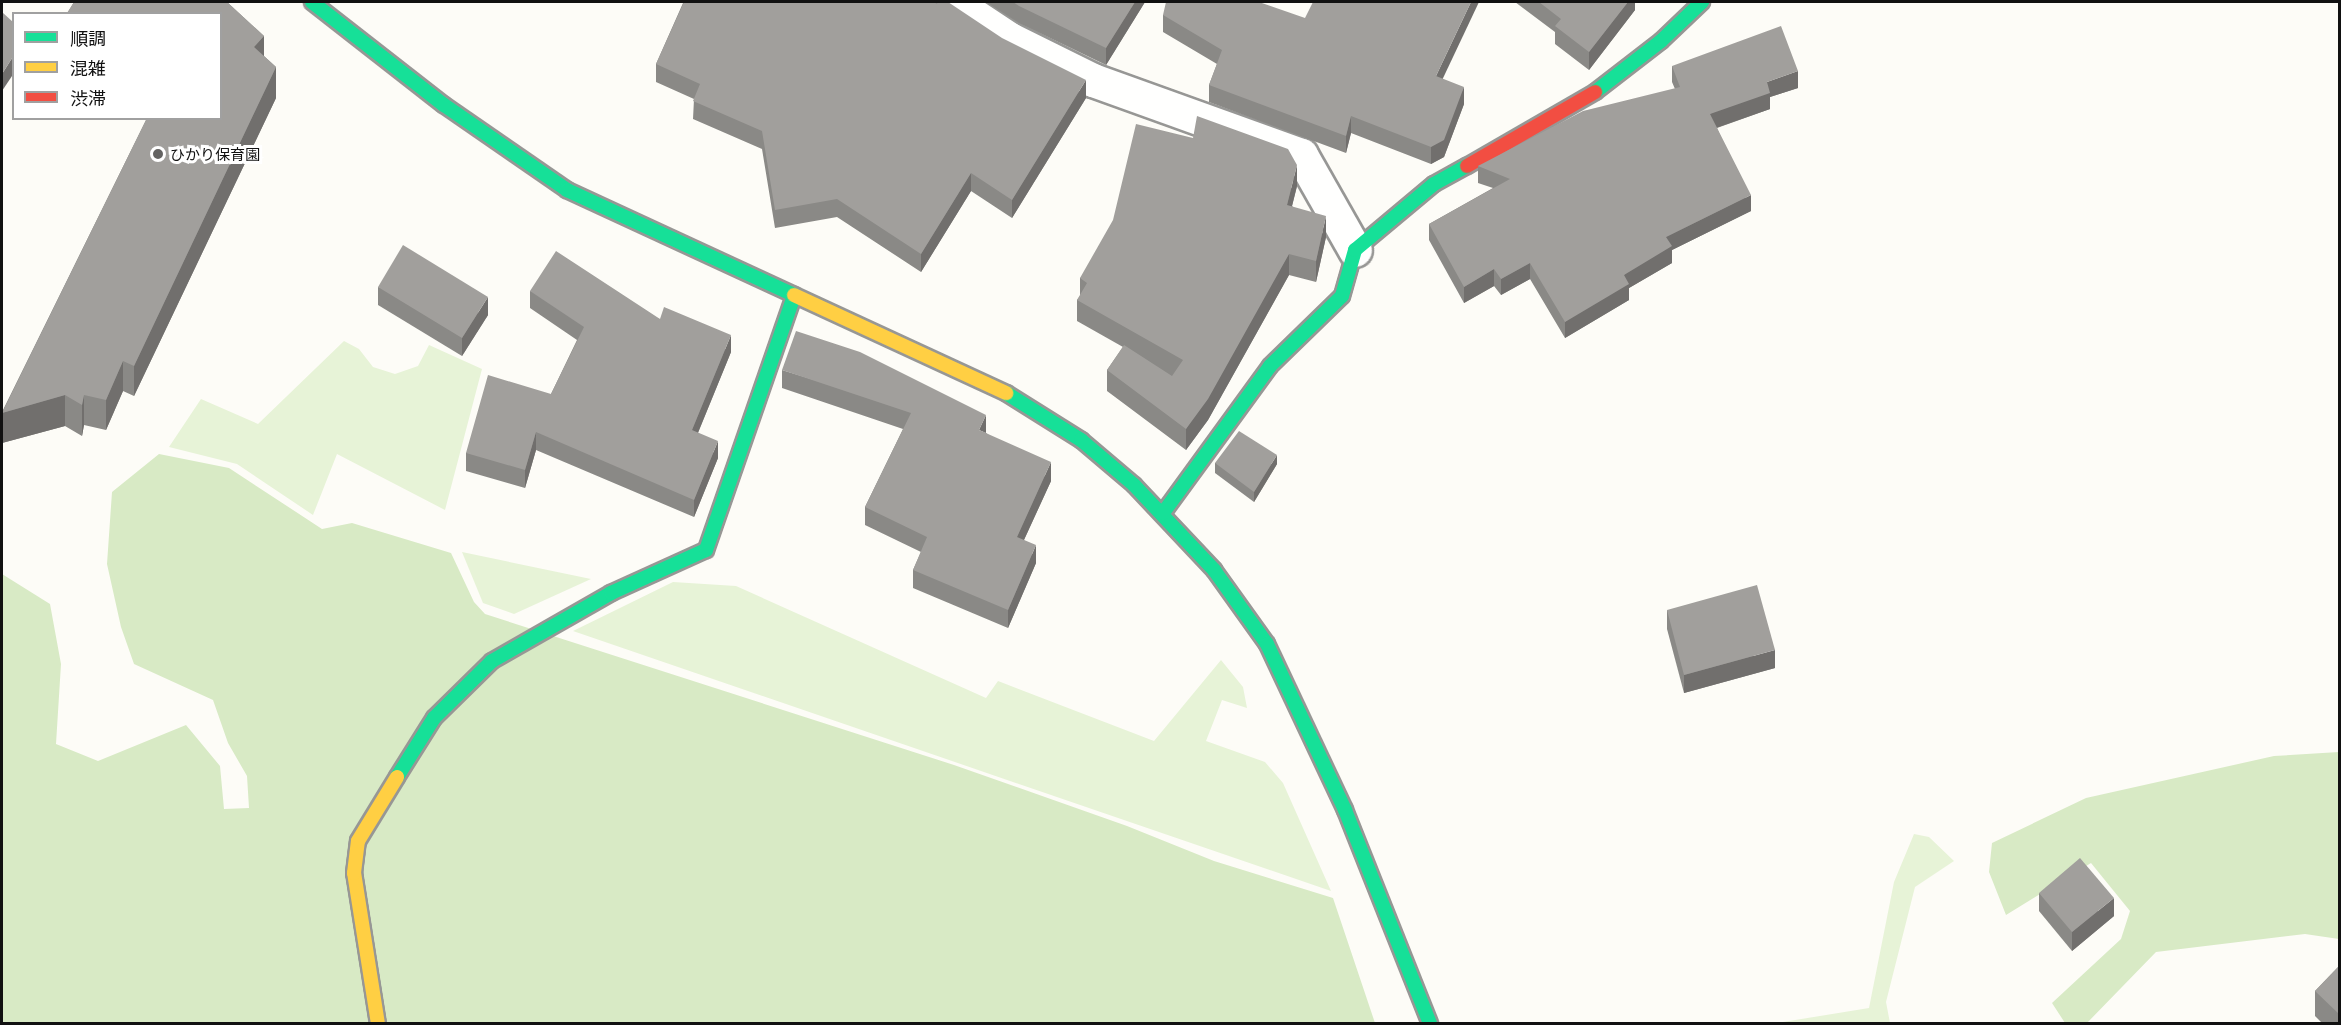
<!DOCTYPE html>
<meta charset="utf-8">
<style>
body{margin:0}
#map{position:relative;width:2341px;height:1025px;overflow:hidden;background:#fdfcf7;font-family:Literata,"Noto Sans JP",serif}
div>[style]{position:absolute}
.green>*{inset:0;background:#e7f3d7}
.forest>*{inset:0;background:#d8eac5}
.roads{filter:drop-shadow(2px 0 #979795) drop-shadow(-2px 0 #979795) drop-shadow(0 2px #979795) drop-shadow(0 -2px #979795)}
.street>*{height:33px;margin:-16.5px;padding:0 16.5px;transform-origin:16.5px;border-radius:16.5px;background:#fffffe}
.fast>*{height:14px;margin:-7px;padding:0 7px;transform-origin:7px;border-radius:7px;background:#16e098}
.slow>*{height:14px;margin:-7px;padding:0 7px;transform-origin:7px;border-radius:7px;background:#ffcf43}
.jam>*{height:14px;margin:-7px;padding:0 7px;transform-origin:7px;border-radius:7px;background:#f24e42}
.wall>*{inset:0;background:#8a8986}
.shaded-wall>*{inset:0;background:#716f6d}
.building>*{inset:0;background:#a19f9c}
.dots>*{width:16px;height:16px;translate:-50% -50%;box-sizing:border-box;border:3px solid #fff;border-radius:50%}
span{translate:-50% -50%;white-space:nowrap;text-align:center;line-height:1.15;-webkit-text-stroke:6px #fff;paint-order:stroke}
.poi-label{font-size:15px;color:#111}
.left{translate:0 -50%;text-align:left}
.frame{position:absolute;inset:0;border:3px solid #111;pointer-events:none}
.legend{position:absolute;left:12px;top:12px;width:210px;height:108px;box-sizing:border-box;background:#fff;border:2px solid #a0a0a0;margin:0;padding:8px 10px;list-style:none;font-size:18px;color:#111}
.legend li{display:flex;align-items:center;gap:12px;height:30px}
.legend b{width:30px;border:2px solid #a0a0a0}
</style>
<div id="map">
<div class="green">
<i style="clip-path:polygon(344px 341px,359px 349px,373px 367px,395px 374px,418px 366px,429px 345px,482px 369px,445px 510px,337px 454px,313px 515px,237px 464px,169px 447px,201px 399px,258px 424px)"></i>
<i style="clip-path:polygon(462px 552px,591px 579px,514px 614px,483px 603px)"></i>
<i style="clip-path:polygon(673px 582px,736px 586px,986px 698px,998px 681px,1154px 741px,1221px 660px,1243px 687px,1247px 708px,1222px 700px,1206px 741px,1265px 762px,1283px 783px,1331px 891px,573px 631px)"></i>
<i style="clip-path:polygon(1914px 834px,1929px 837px,1954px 861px,1915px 887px,1886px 1002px,1890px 1023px,1777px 1023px,1869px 1008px,1894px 882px)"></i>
</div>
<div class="forest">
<i style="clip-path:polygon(159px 454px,229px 468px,322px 529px,352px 523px,451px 553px,474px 602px,485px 614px,954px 765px,1127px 826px,1214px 861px,1333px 898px,1375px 1023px,2px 1024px,2px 574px,50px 604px,61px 664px,56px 744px,98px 761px,186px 725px,220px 766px,224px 809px,249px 808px,247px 776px,228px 743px,213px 700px,134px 664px,121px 627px,107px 564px,112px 492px)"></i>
<i style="clip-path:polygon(2339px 752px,2339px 939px,2305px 934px,2156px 952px,2087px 1023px,2065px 1023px,2052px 1003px,2121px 939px,2130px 911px,2091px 863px,2006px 915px,1989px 872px,1992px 843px,2086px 798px,2274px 756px)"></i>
</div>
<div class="roads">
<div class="street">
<i style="left:954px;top:2px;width:67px;rotate:33.5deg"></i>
<i style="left:1010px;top:39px;width:93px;rotate:26.3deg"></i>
<i style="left:1093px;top:80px;width:221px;rotate:19.8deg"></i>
<i style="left:1301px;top:155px;width:109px;rotate:60.4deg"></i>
</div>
<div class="fast">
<i style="left:312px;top:2px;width:167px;rotate:38deg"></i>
<i style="left:444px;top:105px;width:150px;rotate:34.6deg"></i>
<i style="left:567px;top:190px;width:250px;rotate:24.8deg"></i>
<i style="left:1595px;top:92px;width:83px;rotate:-37.7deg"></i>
<i style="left:1661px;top:41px;width:57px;rotate:-43.6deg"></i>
<i style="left:1006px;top:393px;width:89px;rotate:32.1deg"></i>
<i style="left:1081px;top:440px;width:70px;rotate:40.3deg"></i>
<i style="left:1134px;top:485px;width:117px;rotate:46.7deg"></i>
<i style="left:1214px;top:570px;width:91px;rotate:54.4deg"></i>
<i style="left:1267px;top:644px;width:183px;rotate:64.8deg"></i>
<i style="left:1345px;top:810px;width:230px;rotate:68.3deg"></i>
<i style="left:1163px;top:513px;width:182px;rotate:-53.9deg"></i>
<i style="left:1270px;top:366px;width:100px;rotate:-44.2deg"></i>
<i style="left:1342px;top:296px;width:48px;rotate:-74.2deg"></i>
<i style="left:1355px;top:250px;width:103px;rotate:-39.9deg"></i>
<i style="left:1434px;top:184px;width:38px;rotate:-29deg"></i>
<i style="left:397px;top:777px;width:70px;rotate:-57.9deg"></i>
<i style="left:434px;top:718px;width:81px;rotate:-44.5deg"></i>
<i style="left:492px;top:661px;width:137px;rotate:-29.7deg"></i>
<i style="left:611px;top:593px;width:104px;rotate:-24.4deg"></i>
<i style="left:706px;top:550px;width:269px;rotate:-70.9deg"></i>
</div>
<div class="slow">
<i style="left:794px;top:295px;width:234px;rotate:24.8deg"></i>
<i style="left:378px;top:1024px;width:153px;rotate:-99deg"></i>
<i style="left:354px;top:873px;width:32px;rotate:-83deg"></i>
<i style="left:358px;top:841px;width:75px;rotate:-58.6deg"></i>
</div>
<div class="jam">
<i style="left:1467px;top:166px;width:148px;rotate:-30deg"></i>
</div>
</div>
<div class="wall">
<i style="clip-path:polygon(74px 2px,227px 2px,264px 36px,264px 56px,276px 67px,276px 98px,134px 396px,123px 391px,106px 430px,84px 425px,82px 436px,65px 426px,2px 443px,2px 412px,147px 118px,220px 118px,220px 14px,67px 14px)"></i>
<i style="clip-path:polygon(681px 2px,934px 2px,1086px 98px,1012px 218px,971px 191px,921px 272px,837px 217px,775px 228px,762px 149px,693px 119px,694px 99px,656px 82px,656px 64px,683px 3px)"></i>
<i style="clip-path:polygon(986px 2px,1145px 2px,1106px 65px,1019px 23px)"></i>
<i style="clip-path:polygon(1515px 2px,1635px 2px,1635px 10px,1589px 70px,1555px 44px,1555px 32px)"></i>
<i style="clip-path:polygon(1163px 15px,1305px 18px,1443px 79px,1464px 104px,1444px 157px,1431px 164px,1351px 133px,1346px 153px,1209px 102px,1209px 85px,1217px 64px,1163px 32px)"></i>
<i style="clip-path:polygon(1672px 66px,1798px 88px,1770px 97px,1770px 109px,1717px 128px,1751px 211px,1672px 250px,1672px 263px,1629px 288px,1629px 300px,1565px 338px,1530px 279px,1501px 295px,1494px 286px,1464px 303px,1429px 240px,1429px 224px,1493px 188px,1478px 183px,1478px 166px,1675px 89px,1672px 82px)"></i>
<i style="clip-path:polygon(1297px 186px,1292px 206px,1326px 237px,1316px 282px,1289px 275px,1208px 420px,1186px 450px,1107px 391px,1107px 370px,1123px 347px,1077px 321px,1077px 300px,1080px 296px,1080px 278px)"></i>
<i style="clip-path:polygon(378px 287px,488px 315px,462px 356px,378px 305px)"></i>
<i style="clip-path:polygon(530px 291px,660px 319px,731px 352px,698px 433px,718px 458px,694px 517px,536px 450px,525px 488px,466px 471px,466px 453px,551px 394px,577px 340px,530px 308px)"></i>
<i style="clip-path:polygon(782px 370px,986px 433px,1051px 481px,1024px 540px,1036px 563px,1008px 628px,913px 588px,913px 570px,921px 552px,865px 525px,865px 507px,903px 429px,782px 388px)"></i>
<i style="clip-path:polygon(1215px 463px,1277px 464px,1254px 502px,1215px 473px)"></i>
<i style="clip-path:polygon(1667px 610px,1775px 668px,1684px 693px,1667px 629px)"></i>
<i style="clip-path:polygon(2039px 893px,2114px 916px,2072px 951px,2039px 911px)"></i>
<i style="clip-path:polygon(2340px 965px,2340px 1023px,2322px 1023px,2315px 1016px,2315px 991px)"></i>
</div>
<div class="shaded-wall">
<i style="clip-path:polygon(1135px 2px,1145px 2px,1106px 65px,1106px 48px)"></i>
<i style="clip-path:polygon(1471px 2px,1479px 2px,1436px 93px,1436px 76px)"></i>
<i style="clip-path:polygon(1628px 2px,1635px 2px,1635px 10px,1589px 70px,1589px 52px)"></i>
<i style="clip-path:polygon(264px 36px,264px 67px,254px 47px)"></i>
<i style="clip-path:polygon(14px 55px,14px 73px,2px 91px,2px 74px)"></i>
<i style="clip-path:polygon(276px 67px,276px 98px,134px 396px,134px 366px)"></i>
<i style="clip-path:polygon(1798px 71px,1798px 88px,1770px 97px,1770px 109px,1710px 130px,1710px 114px,1767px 82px)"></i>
<i style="clip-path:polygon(1086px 80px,1086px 98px,1012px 218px,1012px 200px)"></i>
<i style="clip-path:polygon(1464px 87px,1464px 104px,1444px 157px,1431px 164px,1431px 147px)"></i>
<i style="clip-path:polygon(1351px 116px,1351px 133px,1346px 153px,1346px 136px)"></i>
<i style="clip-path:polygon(1297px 165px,1297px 186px,1287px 226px,1287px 205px)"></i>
<i style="clip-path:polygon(971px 173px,971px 191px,921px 272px,921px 254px)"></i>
<i style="clip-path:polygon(1751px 195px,1751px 211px,1672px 250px,1672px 263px,1629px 288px,1629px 300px,1565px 338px,1565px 322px,1624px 275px,1666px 237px)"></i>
<i style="clip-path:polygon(1326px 216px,1326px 237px,1316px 282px,1316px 261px)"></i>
<i style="clip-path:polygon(1289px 254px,1289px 275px,1208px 420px,1186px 450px,1186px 429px)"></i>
<i style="clip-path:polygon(1530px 263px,1530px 279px,1501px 295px,1501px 279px)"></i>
<i style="clip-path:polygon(1494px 269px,1494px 286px,1464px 303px,1464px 287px)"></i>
<i style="clip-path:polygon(488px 297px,488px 315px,462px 356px,462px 338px)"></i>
<i style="clip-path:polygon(731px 335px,731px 352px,692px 447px,692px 430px)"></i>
<i style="clip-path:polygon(123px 361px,123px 391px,106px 430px,106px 400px)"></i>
<i style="clip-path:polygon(65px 395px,65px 426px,2px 443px,2px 413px)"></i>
<i style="clip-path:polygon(84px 395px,84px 425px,82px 436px,82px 405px)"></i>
<i style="clip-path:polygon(986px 415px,986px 433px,979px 430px)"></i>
<i style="clip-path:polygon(536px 432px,536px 450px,525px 488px,525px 470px)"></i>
<i style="clip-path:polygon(718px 441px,718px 458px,694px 517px,694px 500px)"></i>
<i style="clip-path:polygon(1277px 455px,1277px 464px,1254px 502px,1254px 492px)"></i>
<i style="clip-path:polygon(1051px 462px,1051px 481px,1017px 555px,1017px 537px)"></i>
<i style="clip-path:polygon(1036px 545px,1036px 563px,1008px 628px,1008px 610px)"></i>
<i style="clip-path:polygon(1775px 650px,1775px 668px,1684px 693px,1684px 675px)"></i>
<i style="clip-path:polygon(2114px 898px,2114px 916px,2072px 951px,2072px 932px)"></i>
</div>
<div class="building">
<i style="clip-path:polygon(74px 2px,227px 2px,264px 36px,254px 47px,276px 67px,134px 366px,123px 361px,106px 400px,84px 395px,82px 405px,65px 395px,2px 413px,147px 118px,220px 118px,220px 14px,68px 14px,67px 13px)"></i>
<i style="clip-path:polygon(684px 2px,934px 2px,937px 4px,938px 2px,948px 2px,1002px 38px,1086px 80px,1012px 200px,971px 173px,921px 254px,837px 199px,775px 210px,762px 131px,693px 101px,700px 84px,656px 64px)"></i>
<i style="clip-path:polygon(1013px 2px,1135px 2px,1106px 48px,1019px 6px)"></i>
<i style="clip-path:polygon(1166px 2px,1259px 2px,1305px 18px,1313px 2px,1471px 2px,1436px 76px,1464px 87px,1444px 140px,1431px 147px,1351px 116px,1346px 136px,1209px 85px,1222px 50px,1163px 15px)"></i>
<i style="clip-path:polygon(1539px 2px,1628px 2px,1589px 52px,1555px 26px,1561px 19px)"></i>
<i style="clip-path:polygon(2px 12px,14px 23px,14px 55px,2px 74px)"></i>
<i style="clip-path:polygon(1781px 26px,1798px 71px,1767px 82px,1770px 93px,1710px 114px,1751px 195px,1666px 237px,1672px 246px,1624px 275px,1629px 284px,1565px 322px,1530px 263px,1501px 279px,1494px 269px,1464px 287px,1429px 224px,1510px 179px,1478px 166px,1583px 111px,1680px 87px,1672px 66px)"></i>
<i style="clip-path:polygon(1197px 116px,1288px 149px,1297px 165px,1287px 205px,1326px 216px,1316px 261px,1289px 254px,1208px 399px,1186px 429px,1107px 370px,1124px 345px,1172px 376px,1183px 360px,1077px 300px,1087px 283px,1080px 278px,1113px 220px,1136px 124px,1193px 138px)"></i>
<i style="clip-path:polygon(403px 245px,488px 297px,462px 338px,378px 287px)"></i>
<i style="clip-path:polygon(556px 251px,660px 319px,664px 307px,731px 335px,692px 430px,718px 441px,694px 500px,536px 432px,525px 470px,466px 453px,488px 375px,551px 394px,584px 327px,530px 291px)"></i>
<i style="clip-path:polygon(796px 331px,860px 352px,986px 415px,979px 430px,1051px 462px,1017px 537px,1036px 545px,1008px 610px,913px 570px,927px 537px,865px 507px,911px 413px,782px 370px)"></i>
<i style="clip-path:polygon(1239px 431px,1277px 455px,1254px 492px,1215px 463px)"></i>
<i style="clip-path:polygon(1757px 585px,1775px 650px,1684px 675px,1667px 610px)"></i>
<i style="clip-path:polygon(2080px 858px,2114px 898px,2072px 932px,2039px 893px)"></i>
<i style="clip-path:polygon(2340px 965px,2340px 1015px,2315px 991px)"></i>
</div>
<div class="dots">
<i style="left:158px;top:154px;background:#646362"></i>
</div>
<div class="poi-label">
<span class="left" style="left:170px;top:154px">ひかり保育園</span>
</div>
<div class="frame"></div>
<ul class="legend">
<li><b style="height:8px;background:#16e098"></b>順調</li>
<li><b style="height:8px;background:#ffcf43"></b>混雑</li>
<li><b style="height:8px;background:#f24e42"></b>渋滞</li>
</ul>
</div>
